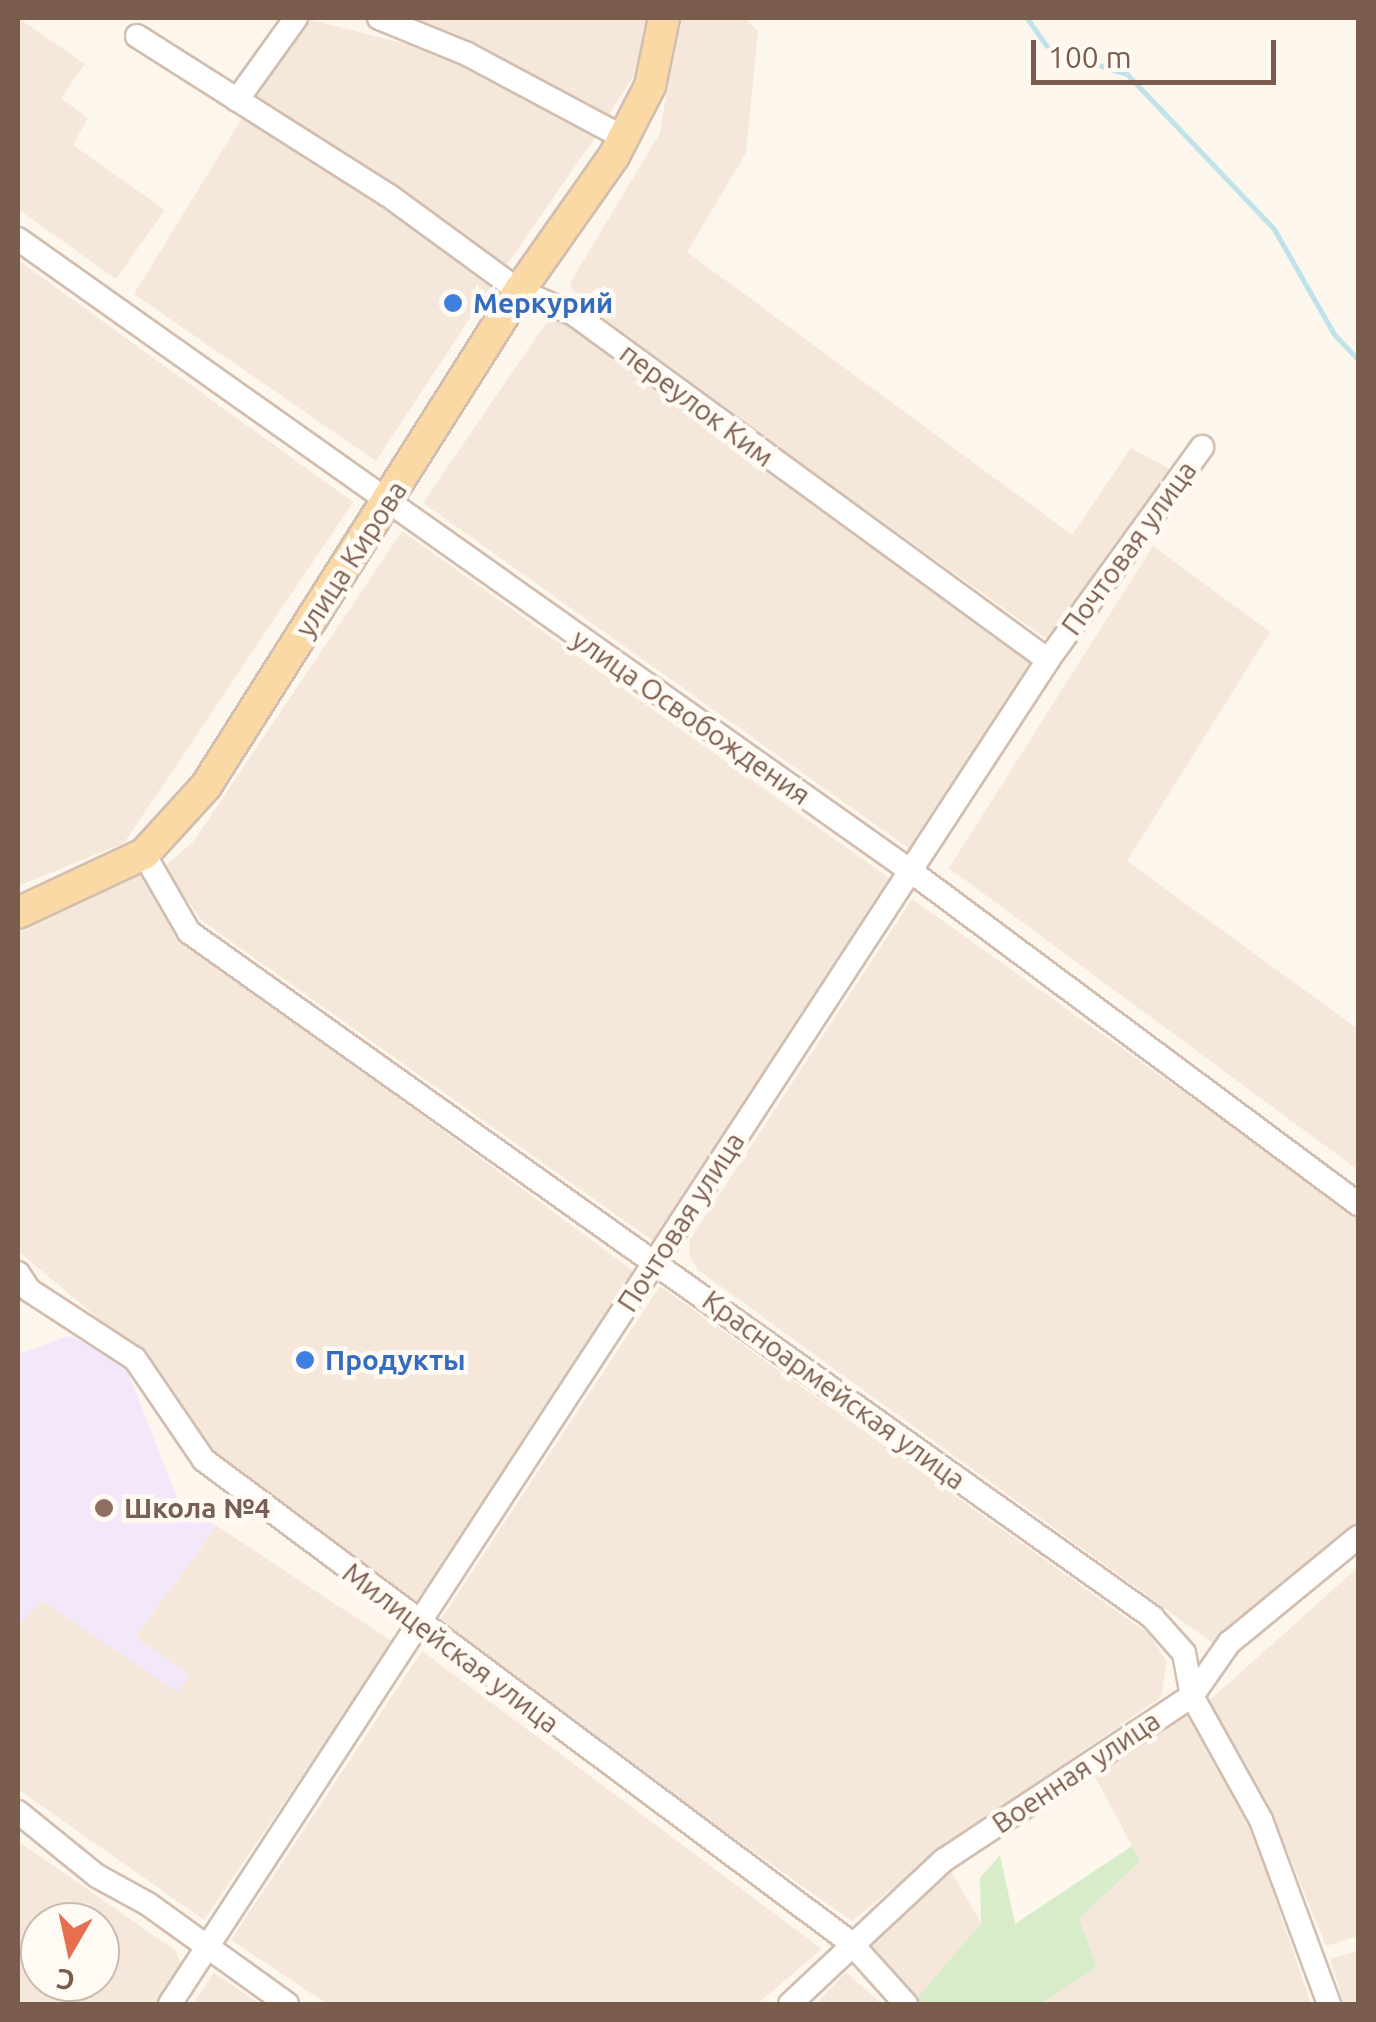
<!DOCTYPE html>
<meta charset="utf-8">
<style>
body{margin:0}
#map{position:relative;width:1376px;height:2022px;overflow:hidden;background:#fdf6ec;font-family:Ubuntu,sans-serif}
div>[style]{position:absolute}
.residential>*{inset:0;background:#f5e8da}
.education>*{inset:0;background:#f3e8fa}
.green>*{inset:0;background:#d8ecc9}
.stream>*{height:5px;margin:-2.5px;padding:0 2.5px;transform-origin:2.5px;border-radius:2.5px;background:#bfe3e8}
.roads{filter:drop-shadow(2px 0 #d1beb0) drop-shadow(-2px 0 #d1beb0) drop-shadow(0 2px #d1beb0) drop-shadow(0 -2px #d1beb0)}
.minor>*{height:22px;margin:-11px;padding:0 11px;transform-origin:11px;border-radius:11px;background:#fff}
.major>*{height:30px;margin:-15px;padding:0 15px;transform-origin:15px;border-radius:15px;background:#fbd9a5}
.dots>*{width:28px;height:28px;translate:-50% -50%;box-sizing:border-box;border:5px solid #fffaf3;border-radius:50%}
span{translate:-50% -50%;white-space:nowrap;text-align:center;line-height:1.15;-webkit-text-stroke:9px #fffaf3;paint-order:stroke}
.shop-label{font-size:28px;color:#366cbe;font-weight:700}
.left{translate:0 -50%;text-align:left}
.street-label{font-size:28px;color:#7a5c4d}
.education-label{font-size:28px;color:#785e54;font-weight:700}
.frame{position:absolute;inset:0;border:20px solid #7a5c4d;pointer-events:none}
.north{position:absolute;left:20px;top:1902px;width:100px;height:100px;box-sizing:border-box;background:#fffaf3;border:2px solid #cabbb1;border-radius:50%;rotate:189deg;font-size:28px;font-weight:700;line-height:40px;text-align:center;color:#7a5c4d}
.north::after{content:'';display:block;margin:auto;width:35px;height:45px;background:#e76f51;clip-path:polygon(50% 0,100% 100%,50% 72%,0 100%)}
.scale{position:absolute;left:1031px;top:40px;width:245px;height:45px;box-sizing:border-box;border:5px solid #7a5c4d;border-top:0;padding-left:12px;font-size:30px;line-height:35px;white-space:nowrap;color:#7a5c4d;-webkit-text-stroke:8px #fffaf3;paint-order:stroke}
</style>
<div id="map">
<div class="residential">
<i style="clip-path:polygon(18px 18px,85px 64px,61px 98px,88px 118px,73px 145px,165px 210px,116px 279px,18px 209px)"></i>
<i style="clip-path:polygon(304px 18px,465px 59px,598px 133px,506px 266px,253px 99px)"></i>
<i style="clip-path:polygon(410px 18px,648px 18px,646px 57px,605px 120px)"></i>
<i style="clip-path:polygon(679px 18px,745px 18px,758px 31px,746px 153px,687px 252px,1072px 535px,1131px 448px,1175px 472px,1048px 640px,583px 308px,570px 283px,660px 133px)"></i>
<i style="clip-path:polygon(244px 115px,493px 283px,376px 461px,134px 294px)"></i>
<i style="clip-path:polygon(18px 260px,353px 502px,124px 843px,18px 886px)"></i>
<i style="clip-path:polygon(550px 317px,579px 327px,1039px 666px,914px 852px,423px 503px)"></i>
<i style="clip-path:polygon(402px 531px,896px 883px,653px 1241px,201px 920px,164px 867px,193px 842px)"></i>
<i style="clip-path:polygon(1153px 546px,1270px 632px,1127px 861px,1358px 1029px,1358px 1170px,949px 868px)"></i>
<i style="clip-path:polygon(140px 875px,182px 938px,636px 1273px,417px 1608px,208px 1456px,143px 1356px,18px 1251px,18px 933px)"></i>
<i style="clip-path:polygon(912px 899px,1358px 1216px,1358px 1526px,1214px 1644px,698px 1270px,689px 1256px,689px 1241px)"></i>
<i style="clip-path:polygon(660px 1286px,1149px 1634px,1167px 1662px,1161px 1697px,959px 1836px,852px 1921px,435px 1628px)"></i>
<i style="clip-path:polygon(217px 1526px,393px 1642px,204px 1920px,18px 1789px,18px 1626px,42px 1600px,177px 1691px,189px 1675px,135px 1637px)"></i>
<i style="clip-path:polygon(1358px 1567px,1358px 1936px,1326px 1946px,1270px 1809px,1209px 1701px)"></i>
<i style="clip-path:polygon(422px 1651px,822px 1949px,757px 2004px,327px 2004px,231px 1940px)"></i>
<i style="clip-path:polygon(1187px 1715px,1254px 1836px,1311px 2004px,1040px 2004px,1097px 1967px,1079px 1919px,1140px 1861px,1092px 1771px)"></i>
<i style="clip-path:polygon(evenodd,18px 1841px,176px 1951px,182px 1968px,157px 2004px,18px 2004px,18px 1841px,40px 1922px,100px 1922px,100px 1982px,40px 1982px,40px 1922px)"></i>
<i style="clip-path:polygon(951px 1871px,981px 1923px,917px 1998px,865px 1938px)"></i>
<i style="clip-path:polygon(1358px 1951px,1358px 2004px,1344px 2004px,1330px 1959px)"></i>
<i style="clip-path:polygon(846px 1972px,882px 2004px,816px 2004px)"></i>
<i style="clip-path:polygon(214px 1973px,260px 2004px,193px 2004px)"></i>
</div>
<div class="education">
<i style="clip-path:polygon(69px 1336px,123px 1359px,177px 1498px,217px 1526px,135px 1637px,190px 1675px,177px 1692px,42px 1601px,18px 1626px,18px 1354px)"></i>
</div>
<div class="green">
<i style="clip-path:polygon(1132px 1846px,1140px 1861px,1079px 1919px,1097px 1967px,1040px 2004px,921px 2004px,917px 1998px,981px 1923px,980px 1878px,1000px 1855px,1015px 1924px)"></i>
</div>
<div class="stream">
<i style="left:1027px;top:18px;width:38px;rotate:55deg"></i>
<i style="left:1049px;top:49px;width:82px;rotate:17.8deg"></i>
<i style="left:1127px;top:74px;width:214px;rotate:46.5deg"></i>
<i style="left:1274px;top:229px;width:121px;rotate:60.3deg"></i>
<i style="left:1334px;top:334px;width:35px;rotate:47deg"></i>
</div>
<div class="roads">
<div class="minor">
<i style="left:379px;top:18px;width:95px;rotate:22.2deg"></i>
<i style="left:467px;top:54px;width:178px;rotate:28.1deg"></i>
<i style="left:137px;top:36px;width:297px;rotate:32.4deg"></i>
<i style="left:388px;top:195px;width:162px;rotate:36.2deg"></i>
<i style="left:519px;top:291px;width:60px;rotate:22.7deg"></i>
<i style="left:574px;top:314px;width:587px;rotate:36.13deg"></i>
<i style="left:237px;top:100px;width:101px;rotate:-54.3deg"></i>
<i style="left:18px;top:239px;width:1095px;rotate:35.3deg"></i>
<i style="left:912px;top:872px;width:556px;rotate:36.66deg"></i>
<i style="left:144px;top:854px;width:90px;rotate:60deg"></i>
<i style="left:189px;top:932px;width:1182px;rotate:35.42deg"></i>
<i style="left:1152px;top:1617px;width:48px;rotate:48.4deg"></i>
<i style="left:1184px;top:1653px;width:44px;rotate:79.5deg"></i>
<i style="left:1192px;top:1696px;width:142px;rotate:60.9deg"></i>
<i style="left:1261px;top:1820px;width:196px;rotate:69.7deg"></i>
<i style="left:18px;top:1273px;width:20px;rotate:57deg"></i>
<i style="left:29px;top:1290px;width:126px;rotate:33.1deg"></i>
<i style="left:135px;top:1359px;width:122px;rotate:55.7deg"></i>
<i style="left:204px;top:1460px;width:807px;rotate:36.74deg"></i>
<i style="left:851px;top:1943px;width:82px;rotate:48deg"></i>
<i style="left:18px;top:1812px;width:102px;rotate:39deg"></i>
<i style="left:97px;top:1876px;width:58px;rotate:28.8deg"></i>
<i style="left:148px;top:1904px;width:171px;rotate:35.7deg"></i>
<i style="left:170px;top:2004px;width:1605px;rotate:-56.84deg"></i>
<i style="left:1048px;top:660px;width:263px;rotate:-54.1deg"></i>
<i style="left:790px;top:2004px;width:211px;rotate:-43.1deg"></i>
<i style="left:944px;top:1860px;width:297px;rotate:-33.5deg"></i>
<i style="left:1192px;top:1696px;width:65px;rotate:-55.1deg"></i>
<i style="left:1229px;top:1643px;width:167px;rotate:-39.4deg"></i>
</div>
<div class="major">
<i style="left:18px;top:913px;width:139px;rotate:-25.1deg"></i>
<i style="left:144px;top:854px;width:92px;rotate:-47.6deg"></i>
<i style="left:206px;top:786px;width:586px;rotate:-57.69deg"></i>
<i style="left:519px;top:291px;width:165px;rotate:-54.9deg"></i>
<i style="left:614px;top:156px;width:79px;rotate:-62.8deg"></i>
<i style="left:650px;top:86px;width:69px;rotate:-78.4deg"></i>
</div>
</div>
<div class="dots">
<i style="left:453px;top:303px;background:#3f7fe0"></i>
<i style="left:305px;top:1360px;background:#3f7fe0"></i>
<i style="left:104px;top:1508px;background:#8d6e63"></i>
</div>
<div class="shop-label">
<span class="left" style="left:473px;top:303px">Меркурий</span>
<span class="left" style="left:325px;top:1360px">Продукты</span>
</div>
<div class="street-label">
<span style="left:697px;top:405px;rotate:37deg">переулок Ким</span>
<span style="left:1129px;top:548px;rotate:-54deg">Почтовая улица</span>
<span style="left:351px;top:559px;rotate:-57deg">улица Кирова</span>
<span style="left:691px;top:717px;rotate:35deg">улица Освобождения</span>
<span style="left:681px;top:1222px;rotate:-57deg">Почтовая улица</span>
<span style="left:834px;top:1390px;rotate:36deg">Красноармейская улица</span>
<span style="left:451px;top:1648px;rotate:37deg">Милицейская улица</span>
<span style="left:1076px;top:1772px;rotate:-34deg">Военная улица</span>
</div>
<div class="education-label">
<span class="left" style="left:124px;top:1508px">Школа №4</span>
</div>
<div class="frame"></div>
<div class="north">С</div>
<div class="scale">100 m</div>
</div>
